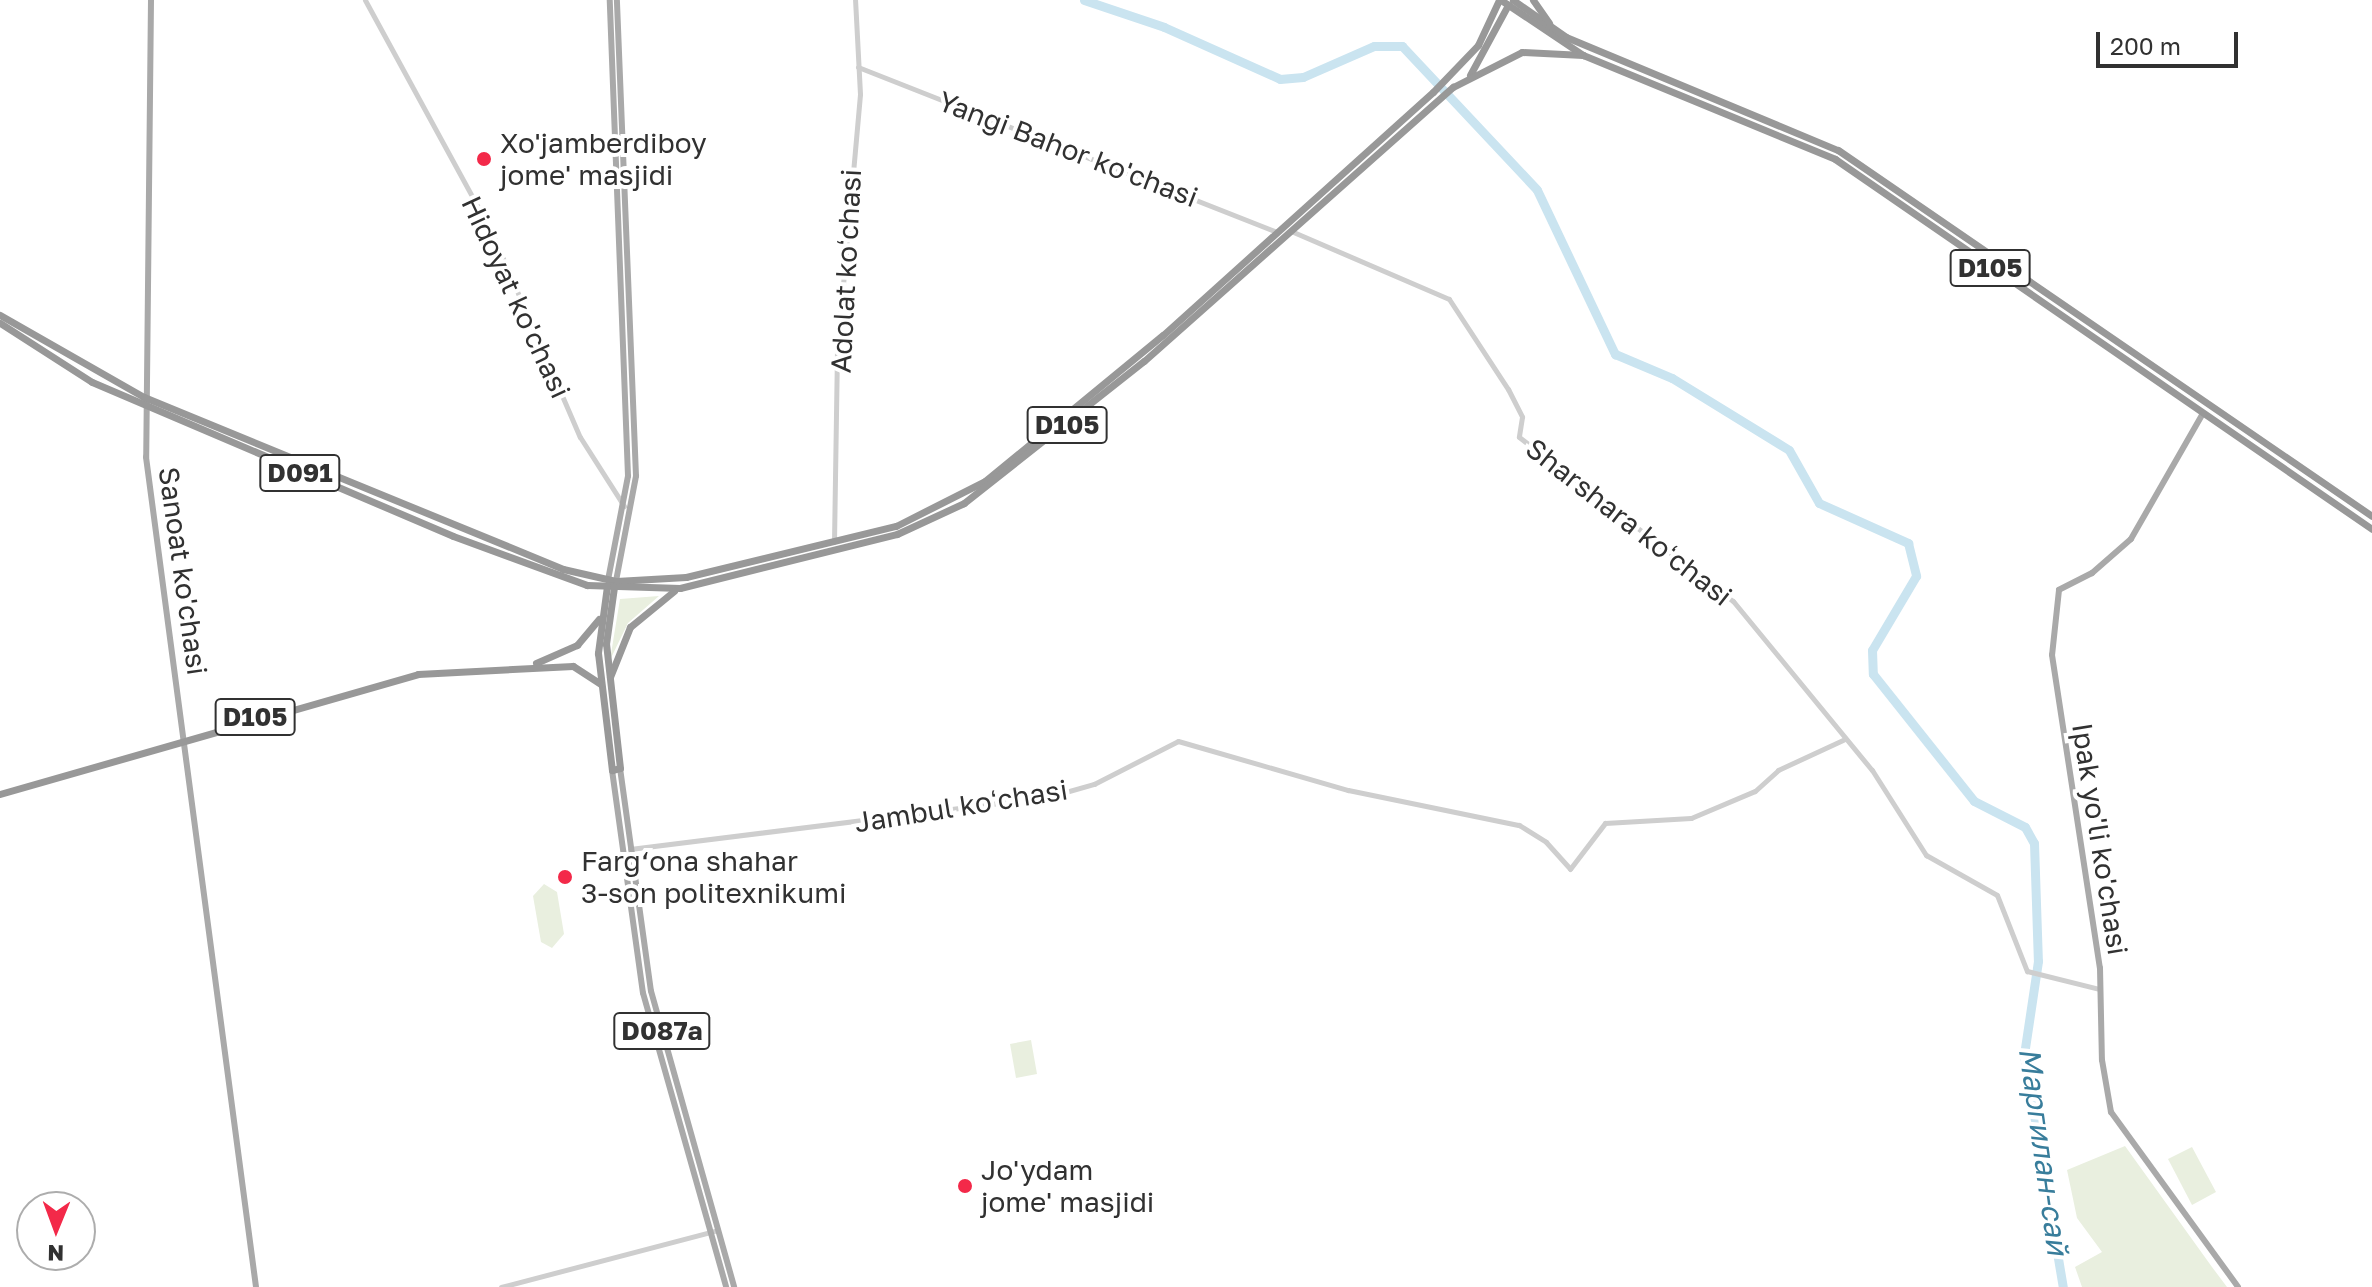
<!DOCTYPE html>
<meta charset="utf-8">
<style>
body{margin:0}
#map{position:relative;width:2372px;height:1287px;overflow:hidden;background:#fff;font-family:"Golos Text",sans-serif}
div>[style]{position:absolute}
.green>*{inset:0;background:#e9efdf}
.river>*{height:9px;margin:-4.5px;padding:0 4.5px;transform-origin:4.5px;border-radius:4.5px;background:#cae4f0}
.minor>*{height:5px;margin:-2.5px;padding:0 2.5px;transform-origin:2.5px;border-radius:2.5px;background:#cecece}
.major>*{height:6px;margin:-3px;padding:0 3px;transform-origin:3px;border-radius:3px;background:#a9a9a9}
.highway>*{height:7px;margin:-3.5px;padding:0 3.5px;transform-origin:3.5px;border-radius:3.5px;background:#989898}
.dots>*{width:22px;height:22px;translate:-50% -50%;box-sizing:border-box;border:4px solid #fff;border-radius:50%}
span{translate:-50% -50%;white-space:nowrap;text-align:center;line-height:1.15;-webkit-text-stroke:8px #fff;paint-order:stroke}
.shield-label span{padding:2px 6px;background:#fff;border:2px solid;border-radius:6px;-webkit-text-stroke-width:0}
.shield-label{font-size:26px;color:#313131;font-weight:700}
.poi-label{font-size:28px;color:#313131}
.left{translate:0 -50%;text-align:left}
.street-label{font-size:28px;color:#313131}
.water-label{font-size:30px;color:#387d9b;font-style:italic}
.north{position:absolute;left:16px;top:1191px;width:80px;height:80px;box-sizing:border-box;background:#fff;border:2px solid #adadad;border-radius:50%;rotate:181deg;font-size:22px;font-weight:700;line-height:32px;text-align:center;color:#313131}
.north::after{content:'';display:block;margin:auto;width:28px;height:36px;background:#f32949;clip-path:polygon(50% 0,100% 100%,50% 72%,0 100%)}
.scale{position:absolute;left:2096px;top:32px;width:142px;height:36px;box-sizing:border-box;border:4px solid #313131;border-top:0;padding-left:10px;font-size:24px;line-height:28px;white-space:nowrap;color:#313131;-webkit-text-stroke:6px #fff;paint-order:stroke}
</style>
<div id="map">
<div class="green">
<i style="clip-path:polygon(659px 596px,628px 623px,610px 660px,620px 599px)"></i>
<i style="clip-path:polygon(544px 884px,557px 892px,564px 934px,552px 948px,541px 942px,533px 896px)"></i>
<i style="clip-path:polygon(1031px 1040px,1037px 1074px,1016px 1078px,1010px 1044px)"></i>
<i style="clip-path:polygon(2125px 1146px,2212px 1267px,2227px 1287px,2082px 1287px,2075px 1267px,2102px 1252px,2077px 1218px,2067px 1170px)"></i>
<i style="clip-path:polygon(2192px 1147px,2216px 1192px,2192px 1205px,2168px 1159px)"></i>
</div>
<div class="river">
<i style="left:1084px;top:0;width:84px;rotate:18.6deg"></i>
<i style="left:1164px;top:27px;width:127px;rotate:24.1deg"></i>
<i style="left:1280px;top:79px;width:23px;rotate:-5deg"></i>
<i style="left:1303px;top:77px;width:77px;rotate:-23.6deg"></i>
<i style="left:1374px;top:46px;width:28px"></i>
<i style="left:1402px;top:46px;width:197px;rotate:46.8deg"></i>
<i style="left:1537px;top:190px;width:182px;rotate:64.6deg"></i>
<i style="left:1615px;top:354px;width:62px;rotate:22.8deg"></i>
<i style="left:1672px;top:378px;width:137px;rotate:31.6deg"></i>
<i style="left:1789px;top:450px;width:61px;rotate:60.5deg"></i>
<i style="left:1819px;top:503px;width:98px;rotate:24.2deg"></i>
<i style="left:1908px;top:543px;width:34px;rotate:76deg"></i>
<i style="left:1916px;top:576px;width:86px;rotate:120.7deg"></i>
<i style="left:1872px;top:650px;width:24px;rotate:88deg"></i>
<i style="left:1873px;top:674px;width:162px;rotate:51.5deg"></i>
<i style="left:1974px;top:801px;width:57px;rotate:27deg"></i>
<i style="left:2025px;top:827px;width:18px;rotate:61deg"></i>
<i style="left:2034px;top:843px;width:118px;rotate:88.1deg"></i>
<i style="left:2038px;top:961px;width:95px;rotate:98.5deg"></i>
<i style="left:2024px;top:1055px;width:235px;rotate:80.5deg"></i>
</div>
<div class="minor">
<i style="left:365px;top:0;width:265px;rotate:61.4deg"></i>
<i style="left:492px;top:233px;width:222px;rotate:66.7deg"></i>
<i style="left:580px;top:437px;width:82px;rotate:57.5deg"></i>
<i style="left:858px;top:67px;width:450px;rotate:21.5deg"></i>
<i style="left:1291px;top:231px;width:172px;rotate:23.3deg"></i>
<i style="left:1449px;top:299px;width:108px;rotate:56.8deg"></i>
<i style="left:1508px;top:389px;width:31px;rotate:63deg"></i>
<i style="left:1522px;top:417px;width:20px;rotate:99deg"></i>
<i style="left:1519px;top:437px;width:270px;rotate:37.5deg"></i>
<i style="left:1733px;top:601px;width:219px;rotate:50.6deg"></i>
<i style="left:1872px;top:770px;width:101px;rotate:57.6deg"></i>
<i style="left:1926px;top:855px;width:81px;rotate:29.4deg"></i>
<i style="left:1997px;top:895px;width:82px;rotate:68.5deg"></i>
<i style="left:2027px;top:971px;width:74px;rotate:14deg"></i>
<i style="left:834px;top:542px;width:190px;rotate:-89.1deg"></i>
<i style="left:837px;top:352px;width:259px;rotate:-84.9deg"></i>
<i style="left:860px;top:94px;width:94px;rotate:-93deg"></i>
<i style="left:630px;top:849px;width:421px;rotate:-7.1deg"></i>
<i style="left:1048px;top:797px;width:48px;rotate:-15.8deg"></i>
<i style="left:1094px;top:784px;width:94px;rotate:-27.1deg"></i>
<i style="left:1178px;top:741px;width:177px;rotate:16.1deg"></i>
<i style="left:1348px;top:790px;width:175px;rotate:11.6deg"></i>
<i style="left:1519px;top:825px;width:32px;rotate:32deg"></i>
<i style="left:1546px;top:842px;width:36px;rotate:48deg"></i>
<i style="left:1570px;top:869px;width:58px;rotate:-52.7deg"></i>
<i style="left:1605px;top:823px;width:86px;rotate:-3.3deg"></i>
<i style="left:1691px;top:818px;width:69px;rotate:-22.9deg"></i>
<i style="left:1755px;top:791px;width:31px;rotate:-42deg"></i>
<i style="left:1778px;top:770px;width:72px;rotate:-24.8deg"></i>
<i style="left:501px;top:1287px;width:224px;rotate:-14.7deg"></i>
</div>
<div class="major">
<i style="left:151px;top:0;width:457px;rotate:90.6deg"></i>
<i style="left:146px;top:457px;width:837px;rotate:82.45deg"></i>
<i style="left:2202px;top:415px;width:143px;rotate:119.8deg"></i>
<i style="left:2131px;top:539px;width:52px;rotate:138.9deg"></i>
<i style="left:2092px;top:573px;width:37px;rotate:153deg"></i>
<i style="left:2059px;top:590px;width:65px;rotate:96.1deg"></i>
<i style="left:2052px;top:655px;width:317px;rotate:81.3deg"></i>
<i style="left:2100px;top:968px;width:92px;rotate:88.8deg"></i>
<i style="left:2102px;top:1060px;width:53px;rotate:80.2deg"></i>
<i style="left:2111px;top:1112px;width:216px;rotate:54deg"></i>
<i style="left:608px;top:580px;width:106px;rotate:-79.1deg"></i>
<i style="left:628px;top:476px;width:476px;rotate:-92.2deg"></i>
<i style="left:616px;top:581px;width:107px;rotate:-79.2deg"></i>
<i style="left:636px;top:476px;width:476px;rotate:-92.3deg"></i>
<i style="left:620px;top:768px;width:225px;rotate:82.1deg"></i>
<i style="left:651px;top:991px;width:307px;rotate:74.3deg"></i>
<i style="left:612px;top:770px;width:225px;rotate:82.1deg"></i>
<i style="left:643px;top:993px;width:305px;rotate:74.2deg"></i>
</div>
<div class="highway">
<i style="left:1501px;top:0;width:99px;rotate:33.9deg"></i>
<i style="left:1583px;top:55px;width:273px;rotate:22.4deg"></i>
<i style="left:1835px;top:159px;width:652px;rotate:34.57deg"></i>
<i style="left:1513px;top:0;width:65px;rotate:34.9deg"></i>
<i style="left:1566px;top:37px;width:295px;rotate:22.6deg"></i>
<i style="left:1838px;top:150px;width:647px;rotate:34.43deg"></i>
<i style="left:1533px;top:0;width:28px;rotate:55deg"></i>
<i style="left:1470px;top:75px;width:80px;rotate:-61.5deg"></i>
<i style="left:0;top:315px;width:166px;rotate:29.7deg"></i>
<i style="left:144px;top:397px;width:453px;rotate:22.3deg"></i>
<i style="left:563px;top:569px;width:54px;rotate:12.8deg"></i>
<i style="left:616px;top:581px;width:70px;rotate:-3.3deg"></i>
<i style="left:686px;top:577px;width:216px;rotate:-13.7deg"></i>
<i style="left:896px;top:526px;width:100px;rotate:-26.8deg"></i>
<i style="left:985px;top:481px;width:230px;rotate:-39.4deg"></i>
<i style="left:1163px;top:335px;width:363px;rotate:-42deg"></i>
<i style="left:1433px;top:92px;width:65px;rotate:-46.2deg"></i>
<i style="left:1478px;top:45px;width:50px;rotate:-65deg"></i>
<i style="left:0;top:323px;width:109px;rotate:32.7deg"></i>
<i style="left:92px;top:382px;width:392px;rotate:23.1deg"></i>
<i style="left:453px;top:536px;width:143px;rotate:20.1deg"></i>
<i style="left:587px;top:585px;width:93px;rotate:1.8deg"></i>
<i style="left:680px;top:588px;width:224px;rotate:-14deg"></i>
<i style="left:897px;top:534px;width:74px;rotate:-24.8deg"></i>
<i style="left:964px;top:503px;width:229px;rotate:-38.3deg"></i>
<i style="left:1144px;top:361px;width:413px;rotate:-41.6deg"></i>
<i style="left:1453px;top:87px;width:77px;rotate:-26.9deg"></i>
<i style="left:1522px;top:52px;width:61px;rotate:2.8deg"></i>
<i style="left:607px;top:586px;width:68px;rotate:97.7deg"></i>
<i style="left:598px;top:653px;width:118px;rotate:83.2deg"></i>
<i style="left:612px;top:770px;width:8px;rotate:-14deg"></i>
<i style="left:620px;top:768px;width:125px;rotate:-96.4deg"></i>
<i style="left:606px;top:644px;width:58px;rotate:-82deg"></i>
<i style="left:536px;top:663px;width:45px;rotate:-23.7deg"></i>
<i style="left:577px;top:645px;width:34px;rotate:-50deg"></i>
<i style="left:610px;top:677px;width:54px;rotate:-68.2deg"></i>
<i style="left:630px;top:627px;width:57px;rotate:-39.3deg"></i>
<i style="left:0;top:794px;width:435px;rotate:-16deg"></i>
<i style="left:418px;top:674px;width:155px;rotate:-3deg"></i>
<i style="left:573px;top:666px;width:33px;rotate:33deg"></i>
</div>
<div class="dots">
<i style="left:484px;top:159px;background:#f32949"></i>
<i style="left:565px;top:877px;background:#f32949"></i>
<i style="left:965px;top:1186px;background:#f32949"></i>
</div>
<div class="shield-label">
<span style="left:1990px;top:268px">D105</span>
<span style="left:1067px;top:425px">D105</span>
<span style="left:300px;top:473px">D091</span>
<span style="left:255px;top:717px">D105</span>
<span style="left:662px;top:1031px">D087a</span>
</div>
<div class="poi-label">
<span class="left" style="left:500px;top:159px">Xo'jamberdiboy<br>jome' masjidi</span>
<span class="left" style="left:581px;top:877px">Farg‘ona shahar<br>3-son politexnikumi</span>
<span class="left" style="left:981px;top:1186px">Jo'ydam<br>jome' masjidi</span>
</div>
<div class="street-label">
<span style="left:1068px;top:149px;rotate:21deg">Yangi Bahor ko'chasi</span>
<span style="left:846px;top:271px;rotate:-87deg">Adolat koʻchasi</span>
<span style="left:516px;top:297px;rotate:65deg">Hidoyat ko'chasi</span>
<span style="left:1629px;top:522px;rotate:38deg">Sharshara koʻchasi</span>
<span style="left:183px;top:571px;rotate:82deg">Sanoat ko'chasi</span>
<span style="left:961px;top:806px;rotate:-9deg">Jambul koʻchasi</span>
<span style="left:2100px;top:839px;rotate:81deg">Ipak yo'li ko'chasi</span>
</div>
<div class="water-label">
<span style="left:2044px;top:1151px;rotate:82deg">Маргилан-сай</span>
</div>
<div class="north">N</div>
<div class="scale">200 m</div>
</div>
